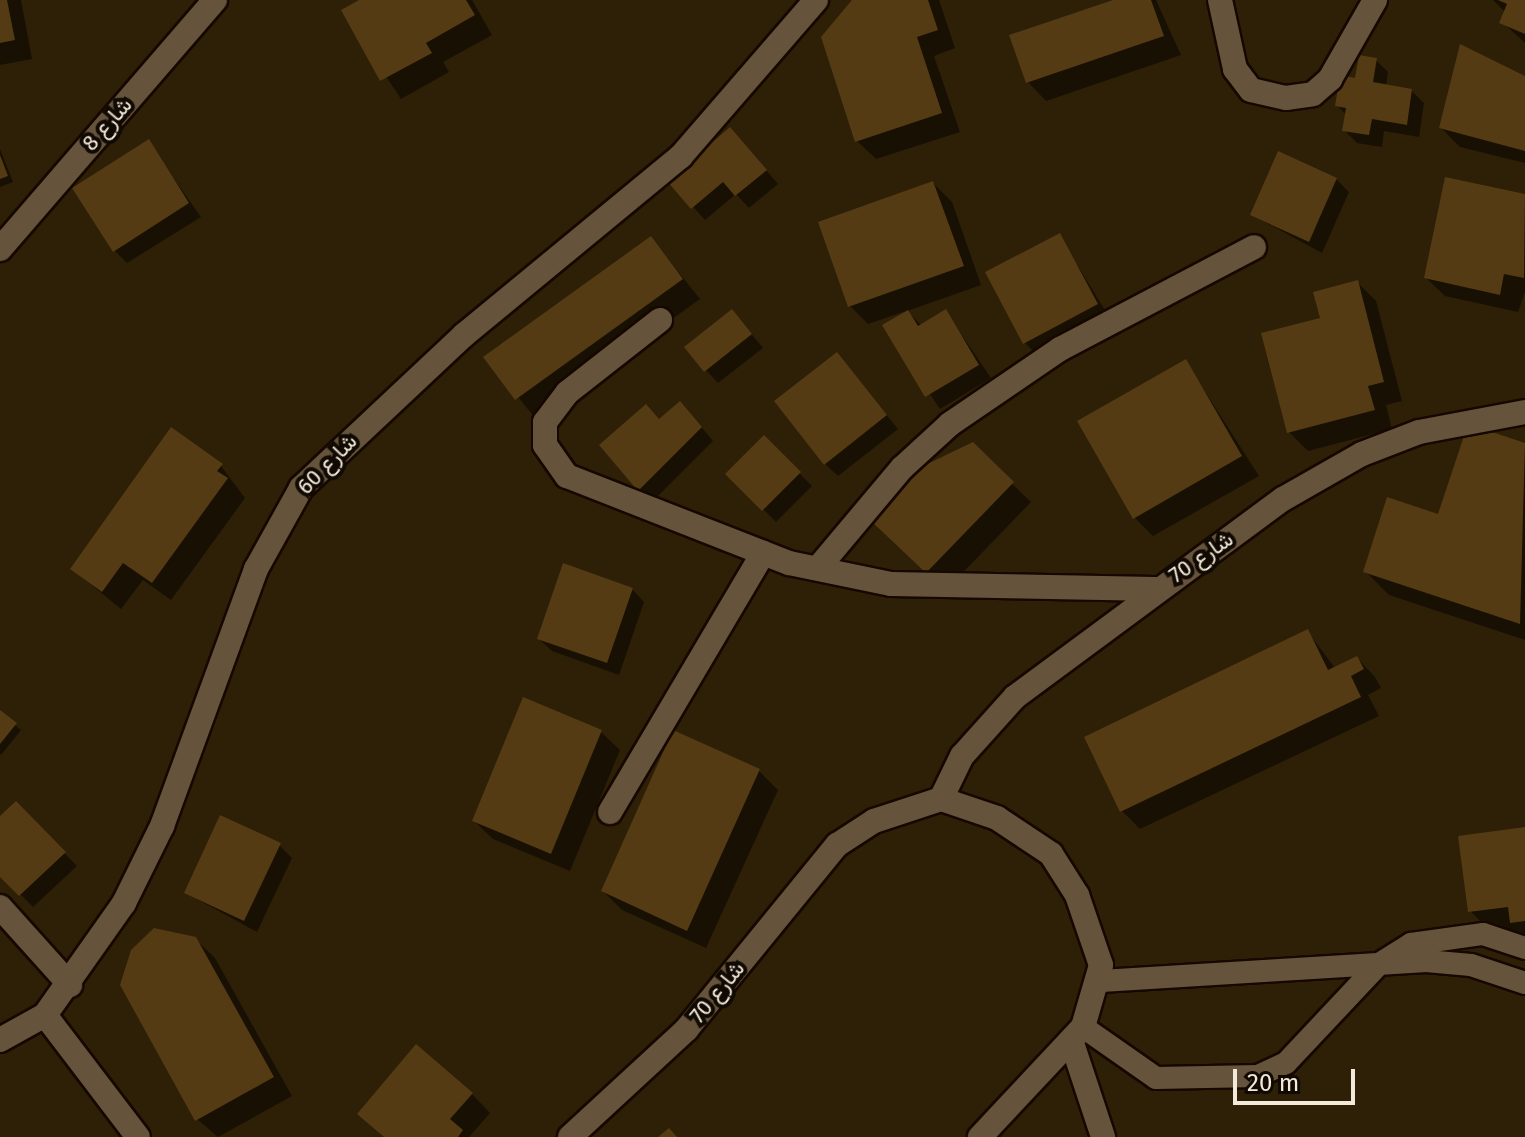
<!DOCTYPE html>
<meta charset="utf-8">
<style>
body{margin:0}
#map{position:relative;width:1525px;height:1137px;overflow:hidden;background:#2e1f07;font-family:"Fira Sans",Vazirmatn,sans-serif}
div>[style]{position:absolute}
.shadow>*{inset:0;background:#0007}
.building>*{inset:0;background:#543b13}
.roads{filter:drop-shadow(2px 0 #160800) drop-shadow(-2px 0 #160800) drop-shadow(0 2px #160800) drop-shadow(0 -2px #160800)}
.service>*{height:22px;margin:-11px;padding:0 11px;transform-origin:11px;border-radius:11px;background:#65543b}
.minor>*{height:24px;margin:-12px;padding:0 12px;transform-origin:12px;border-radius:12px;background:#65543b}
.tertiary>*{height:24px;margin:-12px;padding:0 12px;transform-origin:12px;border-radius:12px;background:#65543b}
span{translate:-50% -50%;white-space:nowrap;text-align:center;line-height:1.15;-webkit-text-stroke:8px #110a03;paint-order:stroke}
.street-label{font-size:22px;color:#f3e9da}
.scale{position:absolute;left:1233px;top:1069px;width:122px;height:36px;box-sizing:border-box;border:4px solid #f3e9da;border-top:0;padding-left:10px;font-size:24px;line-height:28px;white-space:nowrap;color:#f3e9da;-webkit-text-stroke:6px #110a03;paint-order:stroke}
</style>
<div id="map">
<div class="shadow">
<i style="clip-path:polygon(0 0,21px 0,32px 59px,0 65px)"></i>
<i style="clip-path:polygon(363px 0,472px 0,492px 35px,443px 62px,449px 72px,401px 99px,343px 11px)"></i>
<i style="clip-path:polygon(854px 0,939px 0,955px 48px,934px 56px,960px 132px,876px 159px,857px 141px)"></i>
<i style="clip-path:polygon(1119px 0,1156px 0,1181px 55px,1046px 101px,1028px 82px)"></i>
<i style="clip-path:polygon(1493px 0,1525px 0,1525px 43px,1502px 22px,1506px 13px)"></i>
<i style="clip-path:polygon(1376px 60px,1388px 72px,1386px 86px,1411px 90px,1424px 103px,1419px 137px,1384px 131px,1382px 147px,1357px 143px,1344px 130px,1347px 116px,1337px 105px)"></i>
<i style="clip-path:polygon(1525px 78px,1525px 163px,1460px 147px,1441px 128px)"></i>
<i style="clip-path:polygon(148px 142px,201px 217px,127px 263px,114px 250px)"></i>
<i style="clip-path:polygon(743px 143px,778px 184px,749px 208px,736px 194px,705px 220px,670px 181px)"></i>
<i style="clip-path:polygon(0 149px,13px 182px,0 187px)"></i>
<i style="clip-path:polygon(1336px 179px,1349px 192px,1322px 253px,1252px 215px)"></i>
<i style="clip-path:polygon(1447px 179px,1525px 196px,1525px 292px,1518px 312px,1445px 296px,1426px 278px)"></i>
<i style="clip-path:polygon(933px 183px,952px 202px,981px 285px,907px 311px,922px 326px,946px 312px,991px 378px,940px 409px,885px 326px,906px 311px,868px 324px,850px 306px)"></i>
<i style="clip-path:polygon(1059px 235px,1109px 317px,1038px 356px,1025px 343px)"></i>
<i style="clip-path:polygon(651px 238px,700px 299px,535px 418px,486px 357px)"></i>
<i style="clip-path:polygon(1357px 282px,1376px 301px,1402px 401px,1386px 405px,1392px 429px,1308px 451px,1289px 432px,1322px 319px)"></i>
<i style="clip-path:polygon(744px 325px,763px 348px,718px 383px,706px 370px)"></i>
<i style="clip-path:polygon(837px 355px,898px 429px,838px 476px,825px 464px)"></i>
<i style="clip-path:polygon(1186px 362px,1259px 476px,1153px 536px,1134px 517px)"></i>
<i style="clip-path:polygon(692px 416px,713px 441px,652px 502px,602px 445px,660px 420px)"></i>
<i style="clip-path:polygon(1469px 426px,1525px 445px,1525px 640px,1389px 595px,1365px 571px,1439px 516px)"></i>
<i style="clip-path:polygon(764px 438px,812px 486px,776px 522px,728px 474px)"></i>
<i style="clip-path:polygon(972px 445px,1031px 502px,946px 590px,892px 538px)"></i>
<i style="clip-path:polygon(221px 466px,245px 498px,171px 600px,143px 580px,121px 609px,72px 569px)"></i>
<i style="clip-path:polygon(632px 589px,644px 602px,619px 675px,552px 651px,539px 639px)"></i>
<i style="clip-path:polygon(1308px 632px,1335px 668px,1357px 658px,1375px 677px,1381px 688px,1368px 695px,1379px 716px,1140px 829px,1122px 811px)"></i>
<i style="clip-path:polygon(0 713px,21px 730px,1px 755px,0 754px)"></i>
<i style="clip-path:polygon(601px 732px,620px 750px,570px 871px,493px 839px,474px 821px)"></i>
<i style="clip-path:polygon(674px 732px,759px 771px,778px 790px,706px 948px,622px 910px,603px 891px)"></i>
<i style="clip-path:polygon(16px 804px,77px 866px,33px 907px,0 874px,0 819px)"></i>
<i style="clip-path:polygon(1525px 829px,1525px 935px,1494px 935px,1470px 911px)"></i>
<i style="clip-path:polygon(279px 845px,292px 858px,257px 932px,186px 893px)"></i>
<i style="clip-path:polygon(195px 939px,215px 958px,292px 1096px,218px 1137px,197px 1119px)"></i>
<i style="clip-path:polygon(472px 1094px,490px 1113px,469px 1137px,384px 1137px,360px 1114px)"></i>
</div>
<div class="building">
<i style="clip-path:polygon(0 0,7px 0,15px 40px,0 43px)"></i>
<i style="clip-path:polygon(359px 0,466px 0,475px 15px,426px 43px,432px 53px,380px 81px,341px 10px)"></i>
<i style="clip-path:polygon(852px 0,928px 0,938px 30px,917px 37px,942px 113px,855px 142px,821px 37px)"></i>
<i style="clip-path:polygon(1113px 0,1151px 0,1164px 36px,1026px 83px,1009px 35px)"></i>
<i style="clip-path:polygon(1498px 0,1525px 0,1525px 34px,1499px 23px,1507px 4px)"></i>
<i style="clip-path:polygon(1460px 44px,1525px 76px,1525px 151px,1439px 128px)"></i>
<i style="clip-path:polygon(1359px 55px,1377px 58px,1373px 82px,1412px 89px,1407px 125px,1372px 119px,1369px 135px,1342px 131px,1346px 108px,1335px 106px,1340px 75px,1355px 78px)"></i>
<i style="clip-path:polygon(730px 127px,767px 170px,735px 196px,723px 182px,691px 209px,667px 181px)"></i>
<i style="clip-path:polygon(149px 139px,189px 203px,113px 252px,72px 188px)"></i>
<i style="clip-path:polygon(1278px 151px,1337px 178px,1309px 242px,1250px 215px)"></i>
<i style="clip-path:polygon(0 155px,8px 176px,0 179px)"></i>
<i style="clip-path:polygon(1445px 177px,1525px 194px,1524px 278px,1504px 274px,1500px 295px,1424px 278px)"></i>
<i style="clip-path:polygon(933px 181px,964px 266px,848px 307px,818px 222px)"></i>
<i style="clip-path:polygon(1060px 233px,1098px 304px,1023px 344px,985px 272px)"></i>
<i style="clip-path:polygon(651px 236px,683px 279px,515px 400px,483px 357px)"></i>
<i style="clip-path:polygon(1358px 280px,1384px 382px,1368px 386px,1375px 410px,1287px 433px,1261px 333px,1320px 318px,1313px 292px)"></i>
<i style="clip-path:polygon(732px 309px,752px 334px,704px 372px,684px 347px)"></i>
<i style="clip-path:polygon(946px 309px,979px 365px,925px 397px,882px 325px,908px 310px,918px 326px)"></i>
<i style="clip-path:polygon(837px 352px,887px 415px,824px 465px,774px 401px)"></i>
<i style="clip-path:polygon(1186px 359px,1242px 456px,1133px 519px,1077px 421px)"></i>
<i style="clip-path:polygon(680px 401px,702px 427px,638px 491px,599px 445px,646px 404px,659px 419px)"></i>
<i style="clip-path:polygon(1468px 424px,1525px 443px,1520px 624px,1363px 572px,1387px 497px,1438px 514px)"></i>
<i style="clip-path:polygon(171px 427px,223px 464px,217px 471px,228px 478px,152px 583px,123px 563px,102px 592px,70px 569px)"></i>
<i style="clip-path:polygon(764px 435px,801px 472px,762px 511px,725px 474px)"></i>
<i style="clip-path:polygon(973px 442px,1014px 482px,926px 573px,870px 520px,921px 467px)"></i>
<i style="clip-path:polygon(563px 563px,633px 588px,607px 663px,537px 639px)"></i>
<i style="clip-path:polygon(1308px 629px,1328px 670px,1357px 656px,1364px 669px,1351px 676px,1361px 697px,1120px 812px,1084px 737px)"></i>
<i style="clip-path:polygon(523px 697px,602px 730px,551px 854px,472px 821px)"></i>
<i style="clip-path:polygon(0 710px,17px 723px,0 744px)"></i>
<i style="clip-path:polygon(673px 730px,760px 769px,687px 931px,601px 891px)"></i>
<i style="clip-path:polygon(16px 801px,66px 852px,19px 896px,0 877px,0 816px)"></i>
<i style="clip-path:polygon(220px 815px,281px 843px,244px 921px,184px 893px)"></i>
<i style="clip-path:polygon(1525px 827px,1525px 921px,1510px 923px,1508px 907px,1468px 912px,1458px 836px)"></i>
<i style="clip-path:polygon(154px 928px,196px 937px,274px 1077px,195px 1121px,120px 985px,131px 950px)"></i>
<i style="clip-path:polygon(416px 1044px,473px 1093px,450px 1119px,463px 1130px,458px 1137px,384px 1137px,357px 1114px)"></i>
<i style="clip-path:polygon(669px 1128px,677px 1137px,658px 1137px)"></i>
</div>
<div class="roads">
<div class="service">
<i style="left:1101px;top:981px;width:326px;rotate:-3.5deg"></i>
<i style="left:1426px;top:961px;width:45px;rotate:5.1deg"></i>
<i style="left:1471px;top:965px;width:57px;rotate:18.4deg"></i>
<i style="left:1083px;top:1027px;width:89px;rotate:34.9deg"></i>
<i style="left:1156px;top:1078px;width:102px;rotate:-1.1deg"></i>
<i style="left:1258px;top:1076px;width:31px;rotate:-25deg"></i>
<i style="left:1286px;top:1063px;width:136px;rotate:-46.8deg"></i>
<i style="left:1379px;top:964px;width:38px;rotate:-32deg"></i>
<i style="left:1411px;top:944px;width:73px;rotate:-7.9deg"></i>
<i style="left:1483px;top:934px;width:44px;rotate:18.4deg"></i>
</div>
<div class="minor">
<i style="left:1220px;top:0;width:71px;rotate:77.7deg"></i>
<i style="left:1235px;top:69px;width:26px;rotate:53deg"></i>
<i style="left:1251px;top:90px;width:36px;rotate:13deg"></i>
<i style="left:1286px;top:98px;width:27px;rotate:-8deg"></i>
<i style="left:1313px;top:94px;width:23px;rotate:-41deg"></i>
<i style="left:1330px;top:79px;width:91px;rotate:-60.3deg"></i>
<i style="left:660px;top:320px;width:118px;rotate:141.9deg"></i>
<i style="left:567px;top:393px;width:36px;rotate:127deg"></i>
<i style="left:545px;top:422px;width:23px;rotate:90deg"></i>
<i style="left:545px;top:445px;width:38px;rotate:55deg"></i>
<i style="left:567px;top:476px;width:238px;rotate:21.4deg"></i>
<i style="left:789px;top:563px;width:104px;rotate:11.6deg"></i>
<i style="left:891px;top:584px;width:264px;rotate:1.1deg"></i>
<i style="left:818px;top:568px;width:131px;rotate:-50deg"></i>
<i style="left:902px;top:468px;width:65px;rotate:-42.5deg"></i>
<i style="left:950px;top:424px;width:133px;rotate:-34.3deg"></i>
<i style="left:1060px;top:349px;width:219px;rotate:-27.7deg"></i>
<i style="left:610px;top:812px;width:301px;rotate:-59.4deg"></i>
<i style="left:0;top:907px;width:105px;rotate:48.1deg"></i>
<i style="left:45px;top:1015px;width:153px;rotate:52.7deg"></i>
<i style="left:0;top:1040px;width:51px;rotate:-29.1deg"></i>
<i style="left:45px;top:1015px;width:137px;rotate:-54.8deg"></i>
<i style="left:124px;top:903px;width:86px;rotate:-63.7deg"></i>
<i style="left:162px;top:826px;width:274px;rotate:-69.9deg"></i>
<i style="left:256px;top:569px;width:93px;rotate:-60.9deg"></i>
<i style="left:301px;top:488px;width:224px;rotate:-43.2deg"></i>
<i style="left:464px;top:335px;width:281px;rotate:-39.5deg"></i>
<i style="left:681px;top:156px;width:206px;rotate:-49.1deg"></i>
</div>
<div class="tertiary">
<i style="left:0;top:249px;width:329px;rotate:-49.2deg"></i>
<i style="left:941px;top:799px;width:48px;rotate:-64deg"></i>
<i style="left:962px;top:756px;width:79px;rotate:-48.1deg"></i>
<i style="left:1015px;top:697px;width:333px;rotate:-36.5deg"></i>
<i style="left:1283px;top:499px;width:91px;rotate:-29.7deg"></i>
<i style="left:1362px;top:454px;width:61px;rotate:-21.1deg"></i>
<i style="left:1419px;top:432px;width:108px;rotate:-10.7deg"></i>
<i style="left:1072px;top:1043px;width:99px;rotate:71.7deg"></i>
<i style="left:570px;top:1137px;width:158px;rotate:-42.7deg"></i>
<i style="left:686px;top:1030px;width:239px;rotate:-50.8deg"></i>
<i style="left:837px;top:845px;width:44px;rotate:-33deg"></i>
<i style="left:874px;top:821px;width:71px;rotate:-18.2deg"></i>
<i style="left:941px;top:799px;width:59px;rotate:18.7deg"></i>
<i style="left:997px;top:818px;width:65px;rotate:33.7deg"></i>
<i style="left:1051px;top:854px;width:49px;rotate:57.6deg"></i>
<i style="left:1077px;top:895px;width:74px;rotate:71.1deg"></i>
<i style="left:1101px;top:965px;width:65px;rotate:106.2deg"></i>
<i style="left:1083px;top:1027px;width:151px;rotate:133.1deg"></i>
</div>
</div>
<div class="street-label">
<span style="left:107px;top:124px;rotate:-49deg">شارع 8</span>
<span style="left:327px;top:464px;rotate:-46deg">شارع 60</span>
<span style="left:1201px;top:557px;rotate:-35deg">شارع 70</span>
<span style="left:717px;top:992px;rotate:-51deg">شارع 70</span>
</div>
<div class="scale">20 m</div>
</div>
